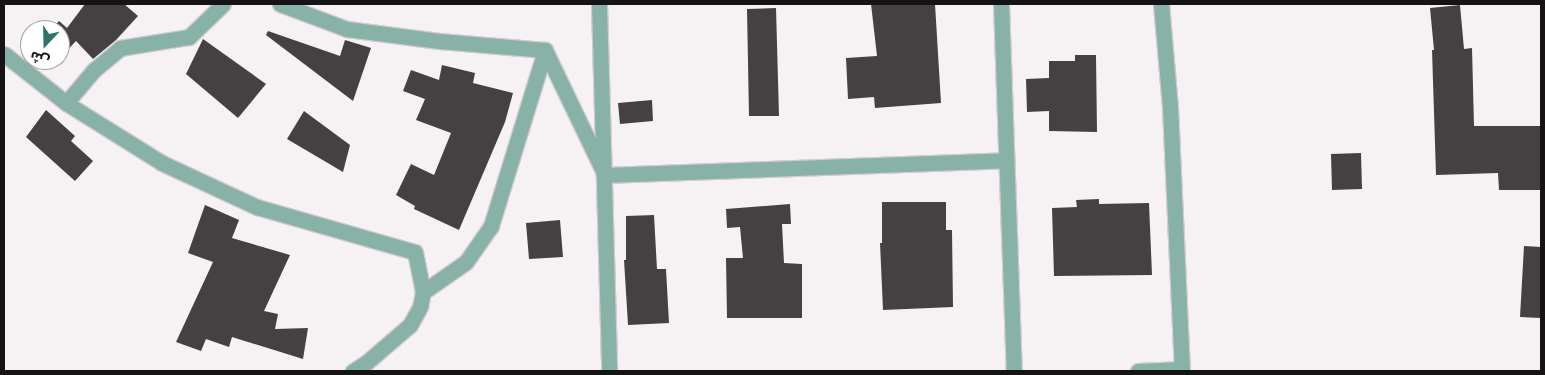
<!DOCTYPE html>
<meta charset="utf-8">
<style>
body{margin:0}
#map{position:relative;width:1545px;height:375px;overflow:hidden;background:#f6f1f3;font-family:"Source Sans 3","Noto Sans Arabic",sans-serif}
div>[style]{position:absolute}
.building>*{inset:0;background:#454142}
.roads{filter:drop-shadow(1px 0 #d2cdcf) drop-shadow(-1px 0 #d2cdcf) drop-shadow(0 1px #d2cdcf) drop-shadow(0 -1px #d2cdcf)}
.minor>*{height:15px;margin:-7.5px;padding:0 7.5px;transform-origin:7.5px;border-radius:7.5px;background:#88b1a8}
span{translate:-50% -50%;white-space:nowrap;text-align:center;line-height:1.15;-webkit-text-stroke:5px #fff;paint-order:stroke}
.frame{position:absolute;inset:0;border:5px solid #151314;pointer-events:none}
.north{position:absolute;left:20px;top:20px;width:50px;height:50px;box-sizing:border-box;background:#fff;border:1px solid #a1a1a1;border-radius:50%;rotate:201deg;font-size:14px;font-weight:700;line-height:20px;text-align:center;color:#151314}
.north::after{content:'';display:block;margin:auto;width:18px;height:22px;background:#307468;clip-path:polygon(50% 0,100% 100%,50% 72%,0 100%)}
</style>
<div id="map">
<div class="building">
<i style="clip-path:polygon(85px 4px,124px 4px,138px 16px,116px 40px,93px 59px,76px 41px,60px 58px,60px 30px,51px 30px,59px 21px,67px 28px)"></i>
<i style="clip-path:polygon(871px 4px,935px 4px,941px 103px,875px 108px,874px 97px,848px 99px,846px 58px,877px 56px)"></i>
<i style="clip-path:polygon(1460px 5px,1464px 49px,1472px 48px,1474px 126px,1541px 126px,1541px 190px,1499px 190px,1498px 173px,1436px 175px,1432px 50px,1434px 50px,1430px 8px)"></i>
<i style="clip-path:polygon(776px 8px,779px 116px,749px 116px,747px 9px)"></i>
<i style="clip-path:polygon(268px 31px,340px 56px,345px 40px,371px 48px,353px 101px,266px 35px)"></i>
<i style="clip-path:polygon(203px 39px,266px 84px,238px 118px,186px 74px)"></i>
<i style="clip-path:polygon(1075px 55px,1096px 55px,1097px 132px,1049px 131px,1049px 111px,1027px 112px,1026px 79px,1049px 78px,1049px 61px,1075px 61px)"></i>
<i style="clip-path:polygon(442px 65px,475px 73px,473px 83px,513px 93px,505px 122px,459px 230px,414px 209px,415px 206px,396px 195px,411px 164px,434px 175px,451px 133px,416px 120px,425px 99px,403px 91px,411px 70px,439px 80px)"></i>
<i style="clip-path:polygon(652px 100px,653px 121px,620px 124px,618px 103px)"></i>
<i style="clip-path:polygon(46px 110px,75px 136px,71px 141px,93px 161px,75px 181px,26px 137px)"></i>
<i style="clip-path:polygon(304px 111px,350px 145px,343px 172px,287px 139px)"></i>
<i style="clip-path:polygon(1361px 153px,1362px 189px,1332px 190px,1331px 154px)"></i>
<i style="clip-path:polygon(1099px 199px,1099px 204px,1149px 203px,1152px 275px,1054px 276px,1052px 208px,1077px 207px,1076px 200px)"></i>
<i style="clip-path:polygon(882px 202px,946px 202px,946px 230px,952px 230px,953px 307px,883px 310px,880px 243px,882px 243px)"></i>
<i style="clip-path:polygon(790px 204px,791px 224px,782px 224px,784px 263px,802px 264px,802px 318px,727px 318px,726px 258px,743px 258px,740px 227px,727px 228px,726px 209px)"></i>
<i style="clip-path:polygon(205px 205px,239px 220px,232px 238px,290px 255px,264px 311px,278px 314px,275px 329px,308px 328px,303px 359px,232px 337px,229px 347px,206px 339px,201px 351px,176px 342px,213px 262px,188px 253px)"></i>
<i style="clip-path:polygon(654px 215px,657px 269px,666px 269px,669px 323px,628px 325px,624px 260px,626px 260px,626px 216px)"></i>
<i style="clip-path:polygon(560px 220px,563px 257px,529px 259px,526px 223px)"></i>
<i style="clip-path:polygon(1524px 246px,1541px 247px,1541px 318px,1520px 317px)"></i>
</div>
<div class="roads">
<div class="minor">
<i style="left:280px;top:4px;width:72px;rotate:20.5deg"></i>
<i style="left:347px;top:29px;width:93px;rotate:7.4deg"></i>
<i style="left:439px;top:41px;width:106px;rotate:4.9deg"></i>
<i style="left:545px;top:50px;width:139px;rotate:64.4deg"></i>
<i style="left:605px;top:175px;width:401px;rotate:-2.1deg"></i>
<i style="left:599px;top:4px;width:367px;rotate:88.4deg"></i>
<i style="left:1001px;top:4px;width:367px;rotate:88deg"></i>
<i style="left:1161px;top:4px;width:103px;rotate:85deg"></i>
<i style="left:1170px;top:107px;width:264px;rotate:87.4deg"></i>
<i style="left:4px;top:54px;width:79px;rotate:38.3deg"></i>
<i style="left:66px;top:103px;width:113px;rotate:32deg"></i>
<i style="left:162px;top:163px;width:105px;rotate:24.9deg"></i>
<i style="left:257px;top:207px;width:164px;rotate:15.9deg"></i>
<i style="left:415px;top:252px;width:41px;rotate:78.7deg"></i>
<i style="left:423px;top:292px;width:15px;rotate:101deg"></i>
<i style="left:420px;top:307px;width:21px;rotate:119deg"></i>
<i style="left:410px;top:325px;width:57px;rotate:139.3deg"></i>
<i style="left:367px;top:362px;width:17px;rotate:147deg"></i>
<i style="left:66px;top:103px;width:43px;rotate:-49.7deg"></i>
<i style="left:94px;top:70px;width:34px;rotate:-40deg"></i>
<i style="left:120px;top:48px;width:70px;rotate:-9.1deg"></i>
<i style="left:189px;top:37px;width:47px;rotate:-44.1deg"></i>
<i style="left:423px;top:292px;width:52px;rotate:-34.9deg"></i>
<i style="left:466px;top:262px;width:44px;rotate:-55.2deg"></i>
<i style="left:491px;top:226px;width:184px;rotate:-72.9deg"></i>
<i style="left:1138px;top:371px;width:44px;rotate:-2.6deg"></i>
</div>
</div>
<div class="frame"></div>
<div class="north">ش</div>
</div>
